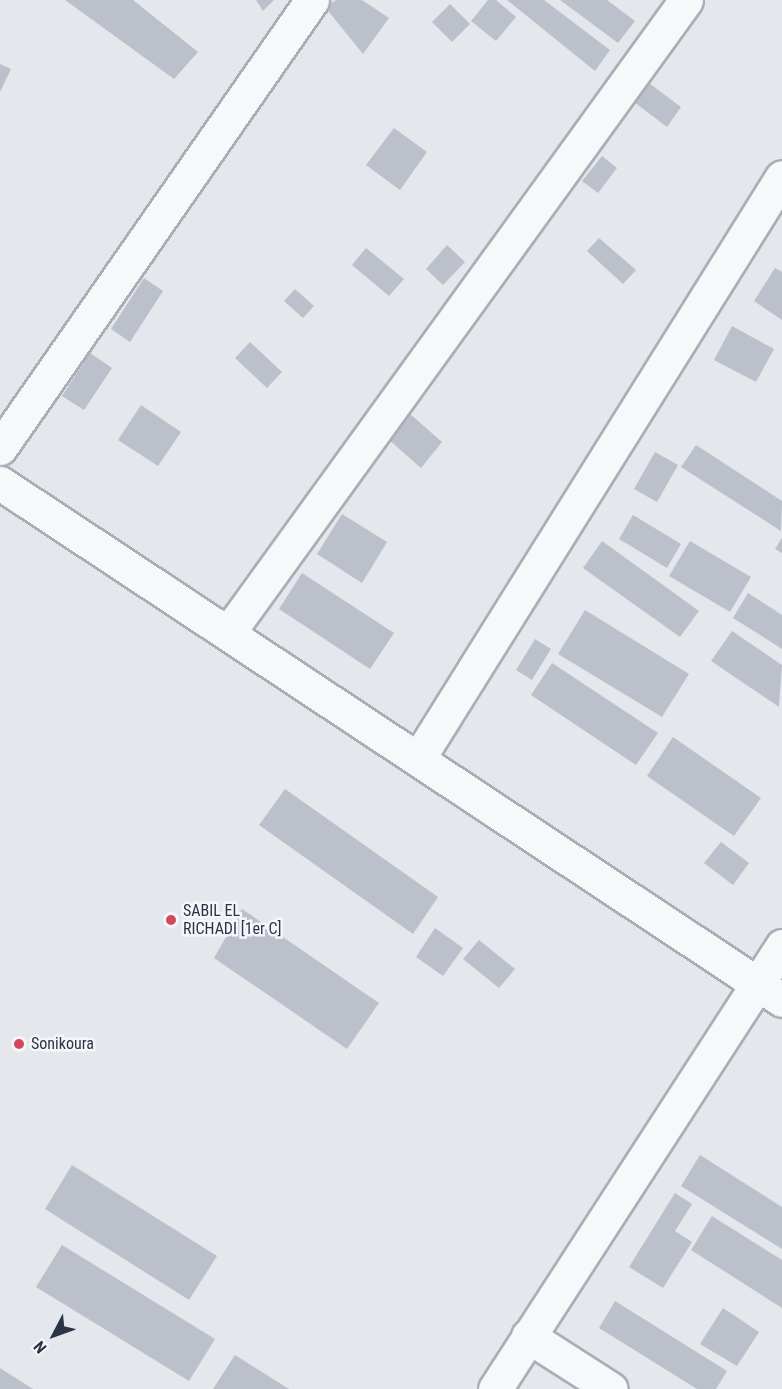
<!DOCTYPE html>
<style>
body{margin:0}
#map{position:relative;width:782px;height:1389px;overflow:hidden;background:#e4e7ec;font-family:"Roboto Condensed",sans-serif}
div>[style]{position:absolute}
.building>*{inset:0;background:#bbc0ca}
.roads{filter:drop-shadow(2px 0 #a9aeb7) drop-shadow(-2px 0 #a9aeb7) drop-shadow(0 2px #a9aeb7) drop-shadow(0 -2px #a9aeb7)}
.minor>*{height:33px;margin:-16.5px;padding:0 16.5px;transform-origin:16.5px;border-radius:16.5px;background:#f7f8fa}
.dots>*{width:16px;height:16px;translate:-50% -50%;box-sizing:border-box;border:3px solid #f4f6f9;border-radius:50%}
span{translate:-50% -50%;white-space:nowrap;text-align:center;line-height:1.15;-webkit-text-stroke:5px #f4f6f9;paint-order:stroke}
.poi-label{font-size:16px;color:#2b3445}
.left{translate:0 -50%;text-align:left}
.north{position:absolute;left:24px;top:1305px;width:60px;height:60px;-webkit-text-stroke:4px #f4f6f9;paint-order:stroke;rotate:229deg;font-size:16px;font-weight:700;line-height:24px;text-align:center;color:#2b3445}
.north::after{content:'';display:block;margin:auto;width:21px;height:27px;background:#2b3445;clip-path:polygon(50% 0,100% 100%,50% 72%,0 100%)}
</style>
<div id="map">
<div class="building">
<i style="clip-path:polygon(65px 0,133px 0,198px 52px,174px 79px)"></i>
<i style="clip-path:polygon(256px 0,274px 0,263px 11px)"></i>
<i style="clip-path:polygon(336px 0,362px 0,389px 18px,363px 54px,325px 7px)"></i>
<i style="clip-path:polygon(488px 0,496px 0,516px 17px,496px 41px,471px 21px)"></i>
<i style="clip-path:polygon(507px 0,544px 0,610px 50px,595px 71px)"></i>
<i style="clip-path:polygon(560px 0,607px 0,635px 21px,618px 43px)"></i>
<i style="clip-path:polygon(450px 4px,470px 24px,452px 42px,432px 22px)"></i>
<i style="clip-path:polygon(0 64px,11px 69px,0 92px)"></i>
<i style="clip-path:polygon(649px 83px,681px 107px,667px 127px,634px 102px)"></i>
<i style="clip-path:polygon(394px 128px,427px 152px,400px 190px,366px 165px)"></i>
<i style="clip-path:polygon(602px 156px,617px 168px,598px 193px,582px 181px)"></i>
<i style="clip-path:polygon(599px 238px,636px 270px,623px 284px,587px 251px)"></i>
<i style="clip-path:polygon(447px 245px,465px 262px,443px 285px,426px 269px)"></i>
<i style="clip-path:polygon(366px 248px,404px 279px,389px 296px,352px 265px)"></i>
<i style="clip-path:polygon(775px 268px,782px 272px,782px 320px,754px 301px)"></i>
<i style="clip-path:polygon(144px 278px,163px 291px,130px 342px,111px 329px)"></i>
<i style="clip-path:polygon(295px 289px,314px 306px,303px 318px,284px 301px)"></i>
<i style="clip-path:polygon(732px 326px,774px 349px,756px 382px,714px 360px)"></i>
<i style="clip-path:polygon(250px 342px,282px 372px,267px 388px,235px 358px)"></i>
<i style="clip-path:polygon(90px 353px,112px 368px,84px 410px,62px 396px)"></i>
<i style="clip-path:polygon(141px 405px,181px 432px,158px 466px,118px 440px)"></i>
<i style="clip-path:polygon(410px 414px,442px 442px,421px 468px,388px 439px)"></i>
<i style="clip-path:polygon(696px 445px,782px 501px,781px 531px,681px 467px)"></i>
<i style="clip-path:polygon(655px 452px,678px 465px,657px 502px,634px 489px)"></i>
<i style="clip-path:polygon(342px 514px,387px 542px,362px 583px,317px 554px)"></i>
<i style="clip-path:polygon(633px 515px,681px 544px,667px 568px,619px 539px)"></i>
<i style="clip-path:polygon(782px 538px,782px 553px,775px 549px)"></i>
<i style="clip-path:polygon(602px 541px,699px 611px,680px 637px,583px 568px)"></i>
<i style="clip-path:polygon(690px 541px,751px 577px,730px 612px,669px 576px)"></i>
<i style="clip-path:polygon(302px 573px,394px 633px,370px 669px,279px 609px)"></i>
<i style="clip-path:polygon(748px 593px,782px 615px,782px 649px,733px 618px)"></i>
<i style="clip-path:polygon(585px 610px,689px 674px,662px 717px,558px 654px)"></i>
<i style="clip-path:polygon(732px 631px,782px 665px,779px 707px,711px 661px)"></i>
<i style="clip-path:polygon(535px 639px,551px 649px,532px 680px,516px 670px)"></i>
<i style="clip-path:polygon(552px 663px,658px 733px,636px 765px,531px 695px)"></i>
<i style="clip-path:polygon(673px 737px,761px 798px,734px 836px,647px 776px)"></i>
<i style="clip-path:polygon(285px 789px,438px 897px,413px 934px,259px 825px)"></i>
<i style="clip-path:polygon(721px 842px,749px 863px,733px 885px,704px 863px)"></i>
<i style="clip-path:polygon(242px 909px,379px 1003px,347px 1049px,214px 958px)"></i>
<i style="clip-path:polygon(435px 928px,463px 948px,443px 976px,416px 957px)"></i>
<i style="clip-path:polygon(479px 940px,515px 969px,499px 988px,463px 959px)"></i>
<i style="clip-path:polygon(700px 1155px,782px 1207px,782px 1249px,681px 1186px)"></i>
<i style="clip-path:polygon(72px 1165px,217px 1256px,189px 1300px,45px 1209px)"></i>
<i style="clip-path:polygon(675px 1193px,692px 1204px,675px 1231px,692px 1242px,663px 1288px,629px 1267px)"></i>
<i style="clip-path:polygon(712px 1216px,782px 1260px,782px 1308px,691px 1250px)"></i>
<i style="clip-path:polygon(62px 1245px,215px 1339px,189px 1381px,36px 1287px)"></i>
<i style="clip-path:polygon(615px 1301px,727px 1371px,716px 1389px,697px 1389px,599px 1328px)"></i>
<i style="clip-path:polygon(723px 1308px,759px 1332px,737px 1366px,700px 1344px)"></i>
<i style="clip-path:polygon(235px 1355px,289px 1389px,213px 1389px)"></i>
<i style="clip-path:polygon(0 1368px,33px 1389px,0 1389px)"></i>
</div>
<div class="roads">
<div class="minor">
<i style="left:0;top:448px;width:546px;rotate:-55.15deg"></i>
<i style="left:0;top:483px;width:937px;rotate:33.47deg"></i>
<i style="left:228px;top:633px;width:781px;rotate:-54.11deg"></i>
<i style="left:418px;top:759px;width:686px;rotate:-57.98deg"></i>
<i style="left:528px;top:1336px;width:98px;rotate:32.6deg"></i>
<i style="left:495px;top:1389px;width:528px;rotate:-57.06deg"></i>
</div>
</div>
<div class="dots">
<i style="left:171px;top:920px;background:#d1495b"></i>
<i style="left:19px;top:1044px;background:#d1495b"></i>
</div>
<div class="poi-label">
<span class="left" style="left:183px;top:920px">SABIL EL<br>RICHADI [1er C]</span>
<span class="left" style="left:31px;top:1044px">Sonikoura</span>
</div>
<div class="north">N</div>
</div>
